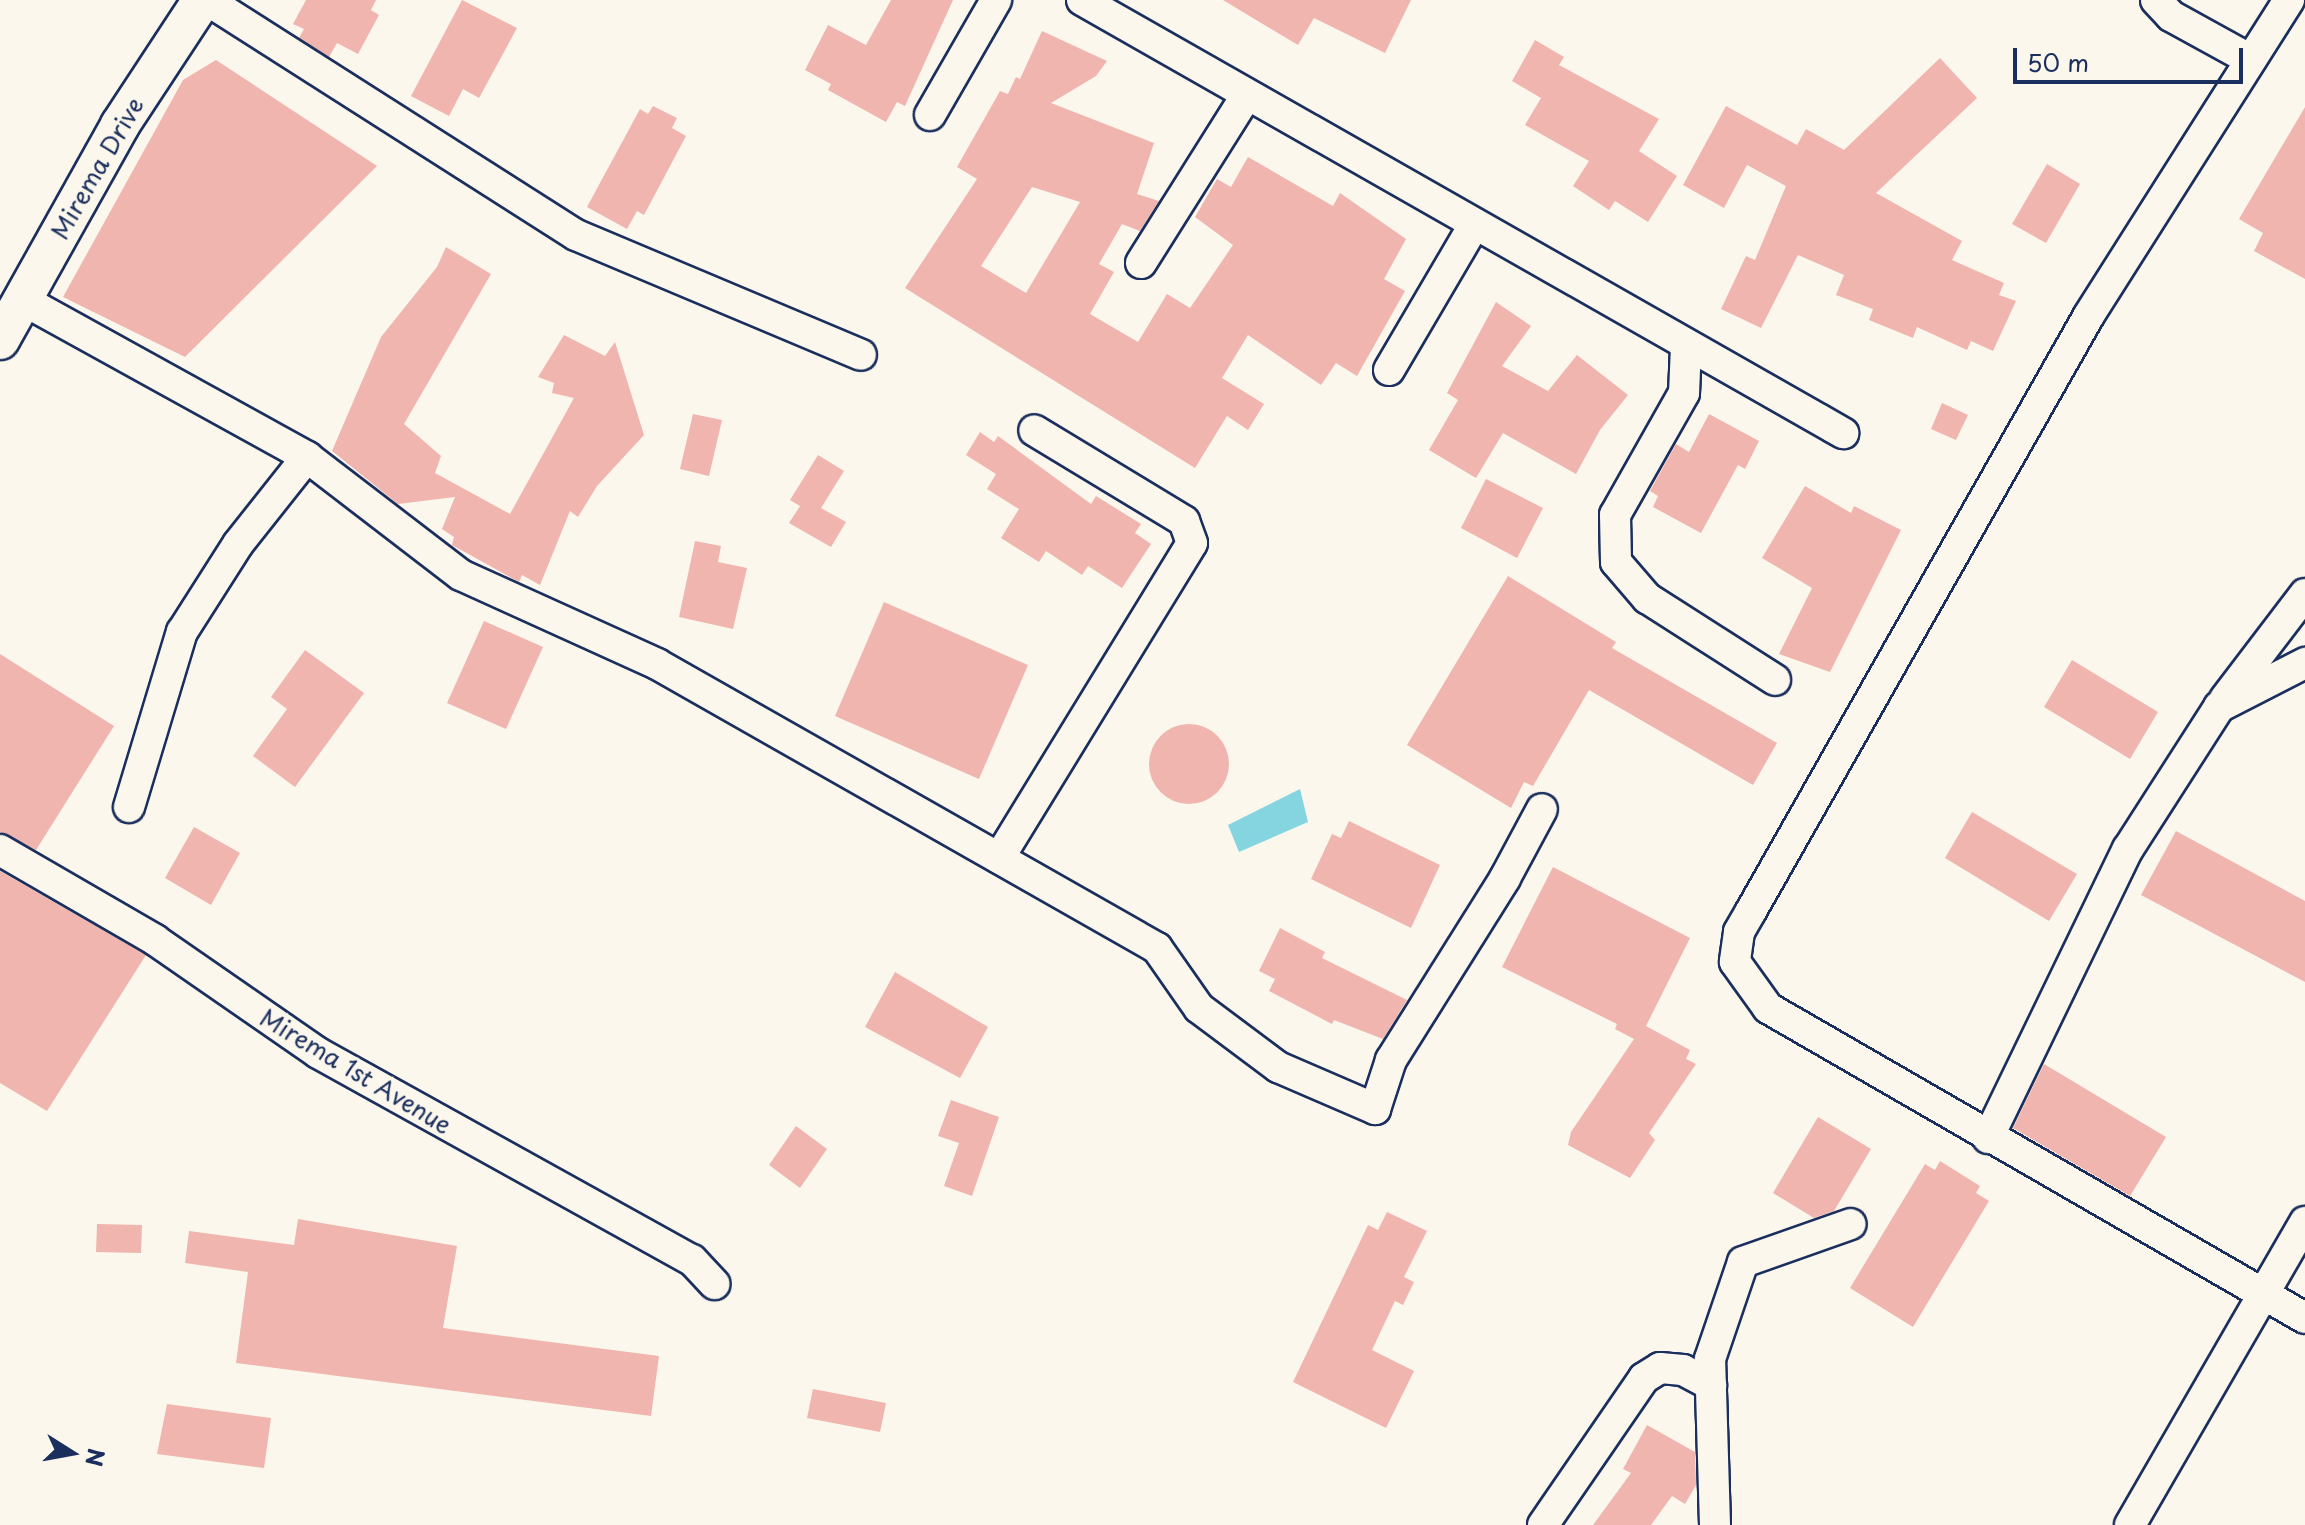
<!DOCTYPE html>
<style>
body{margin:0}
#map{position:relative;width:2305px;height:1525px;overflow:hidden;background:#fbf7ec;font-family:"Playpen Sans",sans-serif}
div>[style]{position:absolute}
.water>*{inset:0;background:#85d5e1}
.building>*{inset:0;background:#f0b5ae}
.round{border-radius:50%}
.roads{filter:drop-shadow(2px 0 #1b2f5e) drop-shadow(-2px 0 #1b2f5e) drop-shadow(0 2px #1b2f5e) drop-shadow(0 -2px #1b2f5e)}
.minor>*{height:30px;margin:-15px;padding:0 15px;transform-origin:15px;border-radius:15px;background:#fbf7ec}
.tertiary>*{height:38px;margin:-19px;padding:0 19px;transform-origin:19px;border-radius:19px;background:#fbf7ec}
span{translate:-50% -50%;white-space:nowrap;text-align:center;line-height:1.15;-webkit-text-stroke:6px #fbf7ec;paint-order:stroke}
.street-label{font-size:24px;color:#1b2f5e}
.north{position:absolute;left:32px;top:1413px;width:80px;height:80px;-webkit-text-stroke:6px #fbf7ec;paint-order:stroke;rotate:101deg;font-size:22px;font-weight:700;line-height:32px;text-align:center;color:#1b2f5e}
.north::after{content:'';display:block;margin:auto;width:28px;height:36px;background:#1b2f5e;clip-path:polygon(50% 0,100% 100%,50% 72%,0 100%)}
.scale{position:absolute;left:2013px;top:48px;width:230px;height:36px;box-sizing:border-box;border:4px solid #1b2f5e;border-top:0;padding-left:10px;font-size:24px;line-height:28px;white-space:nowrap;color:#1b2f5e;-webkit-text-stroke:6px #fbf7ec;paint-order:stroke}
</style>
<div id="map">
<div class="water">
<i style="clip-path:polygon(1300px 789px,1308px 822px,1239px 852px,1228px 825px)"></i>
</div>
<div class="building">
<i style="clip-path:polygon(306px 0,376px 0,371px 10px,379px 15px,358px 54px,337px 43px,329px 57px,299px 38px,304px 29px,293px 24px)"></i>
<i style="clip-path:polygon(462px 0,517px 28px,479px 98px,463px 89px,449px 116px,411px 96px)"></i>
<i style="clip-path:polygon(891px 0,953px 0,905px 106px,897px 102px,886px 122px,828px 90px,831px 84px,805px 70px,828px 25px,866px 45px)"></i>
<i style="clip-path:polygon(1223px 0,1411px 0,1385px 53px,1314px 18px,1298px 45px)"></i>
<i style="clip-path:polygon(evenodd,1042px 31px,1107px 61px,1096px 76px,1051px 103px,1154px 143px,1137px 194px,1159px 201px,1140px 231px,1122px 224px,1099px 264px,1114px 272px,1090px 314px,1138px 342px,1167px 294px,1190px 308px,1233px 245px,1195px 217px,1217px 179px,1231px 187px,1248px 157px,1333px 206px,1340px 193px,1406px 239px,1384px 279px,1405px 291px,1357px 376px,1336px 363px,1321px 385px,1248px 335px,1222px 378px,1264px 404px,1248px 430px,1227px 416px,1195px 468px,905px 288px,977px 179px,957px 167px,1000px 91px,1008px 94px,1016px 77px,1020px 79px,1042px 31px,1032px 187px,1080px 202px,1026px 293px,981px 266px,1032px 187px)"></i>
<i style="clip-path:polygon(1535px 40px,1564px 57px,1559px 65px,1659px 119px,1639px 151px,1677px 176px,1648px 222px,1615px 201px,1609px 210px,1573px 186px,1589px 161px,1525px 125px,1541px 98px,1512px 81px)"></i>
<i style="clip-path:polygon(1940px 58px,1977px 98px,1876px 193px,1962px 241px,1952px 260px,2004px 283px,1999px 295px,2016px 301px,1993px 351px,1971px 341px,1967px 350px,1917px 327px,1913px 338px,1869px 320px,1873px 309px,1836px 295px,1844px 275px,1798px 255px,1761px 328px,1721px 309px,1746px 256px,1755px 260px,1786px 186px,1747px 165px,1724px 208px,1683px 185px,1726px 106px,1797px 145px,1806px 129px,1844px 150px)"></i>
<i style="clip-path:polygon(216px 60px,377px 166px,185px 357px,63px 297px,183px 80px)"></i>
<i style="clip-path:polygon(653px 106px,677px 118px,672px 128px,686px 136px,644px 215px,637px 211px,627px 229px,587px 207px,640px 109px,648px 114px)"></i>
<i style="clip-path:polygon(2305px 107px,2305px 279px,2254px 251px,2263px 233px,2239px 219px)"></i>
<i style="clip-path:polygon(2047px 164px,2080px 184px,2046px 243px,2012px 224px)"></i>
<i style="clip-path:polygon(446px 247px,491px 274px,404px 424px,441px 456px,435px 473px,510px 514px,574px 398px,552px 393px,554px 383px,538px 377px,564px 335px,605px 356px,615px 342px,644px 435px,597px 486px,578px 517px,570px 511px,540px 585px,522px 575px,519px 582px,452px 545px,454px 537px,442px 529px,455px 497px,398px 504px,332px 451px,381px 337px,437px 267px)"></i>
<i style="clip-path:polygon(1496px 302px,1531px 326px,1502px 366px,1548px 391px,1577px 355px,1628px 395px,1600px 430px,1576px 474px,1503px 433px,1476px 478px,1429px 450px,1458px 400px,1447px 393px)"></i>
<i style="clip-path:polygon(1942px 403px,1968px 415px,1956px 440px,1931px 429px)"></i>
<i style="clip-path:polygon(693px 414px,722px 420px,709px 476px,680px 469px)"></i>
<i style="clip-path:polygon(1709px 414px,1759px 441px,1745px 469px,1738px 465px,1701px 533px,1653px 507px,1658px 496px,1650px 491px,1676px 444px,1689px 452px)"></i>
<i style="clip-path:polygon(980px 432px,994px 442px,998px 436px,1091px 504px,1096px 496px,1141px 524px,1135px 533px,1151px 544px,1122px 588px,1088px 566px,1082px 575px,1046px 551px,1039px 562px,1001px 538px,1019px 509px,987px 489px,996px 474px,966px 455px)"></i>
<i style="clip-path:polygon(818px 455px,844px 471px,821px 508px,846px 522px,831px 547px,789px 523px,800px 506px,790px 500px)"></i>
<i style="clip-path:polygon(1486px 479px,1543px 508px,1517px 558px,1461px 528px)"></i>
<i style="clip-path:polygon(1805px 486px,1851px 513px,1854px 506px,1901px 530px,1830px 672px,1779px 654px,1812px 588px,1762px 558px)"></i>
<i style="clip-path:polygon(695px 541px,721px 546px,718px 562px,747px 568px,733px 629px,679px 617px)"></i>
<i style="clip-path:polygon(1508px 576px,1616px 642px,1612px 648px,1777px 743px,1753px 785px,1589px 690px,1533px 786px,1524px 782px,1511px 808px,1407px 745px)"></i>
<i style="clip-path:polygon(884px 602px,1028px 665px,979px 779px,835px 716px)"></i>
<i style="clip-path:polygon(484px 621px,543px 647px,506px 729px,447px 703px)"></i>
<i style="clip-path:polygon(305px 650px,364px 693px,295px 787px,253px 756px,287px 709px,271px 697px)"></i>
<i style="clip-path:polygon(0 654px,114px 726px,36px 850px,0 832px)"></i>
<i style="clip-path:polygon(2072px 660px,2158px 712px,2130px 759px,2044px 707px)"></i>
<i class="round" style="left:1149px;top:724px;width:80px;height:80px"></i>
<i style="clip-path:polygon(1972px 812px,2077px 874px,2049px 921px,1945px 858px)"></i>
<i style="clip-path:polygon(1349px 821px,1440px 865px,1411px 928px,1311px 879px,1332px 834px,1341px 838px)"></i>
<i style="clip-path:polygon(194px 827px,240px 853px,211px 905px,165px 878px)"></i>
<i style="clip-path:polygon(2176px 831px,2305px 901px,2305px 982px,2141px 895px)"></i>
<i style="clip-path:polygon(1553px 867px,1690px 938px,1646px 1026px,1690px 1050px,1686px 1059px,1696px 1064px,1649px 1133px,1655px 1140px,1630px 1178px,1568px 1145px,1571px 1132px,1634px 1039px,1615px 1029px,1617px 1024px,1502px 967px)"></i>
<i style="clip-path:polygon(0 871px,146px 955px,47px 1111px,0 1083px)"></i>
<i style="clip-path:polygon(1280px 928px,1325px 952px,1322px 958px,1407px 1000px,1383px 1039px,1334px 1020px,1332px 1024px,1269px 991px,1275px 979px,1259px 971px)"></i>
<i style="clip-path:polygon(895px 972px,988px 1027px,960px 1078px,865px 1027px)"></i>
<i style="clip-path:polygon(2044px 1064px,2166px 1137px,2130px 1196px,2013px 1128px)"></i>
<i style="clip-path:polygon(951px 1100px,999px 1117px,972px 1196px,944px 1186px,959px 1143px,938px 1136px)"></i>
<i style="clip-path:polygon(1818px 1117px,1871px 1149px,1834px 1211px,1814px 1218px,1773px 1193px)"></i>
<i style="clip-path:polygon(796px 1126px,827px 1149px,800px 1188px,769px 1165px)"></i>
<i style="clip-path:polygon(1940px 1161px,1980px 1186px,1976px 1193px,1989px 1201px,1913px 1327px,1850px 1288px,1925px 1164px,1935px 1170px)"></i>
<i style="clip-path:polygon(1387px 1212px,1427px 1231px,1404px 1277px,1414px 1282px,1403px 1305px,1395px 1301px,1372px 1350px,1414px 1371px,1386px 1428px,1293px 1382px,1368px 1225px,1378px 1230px)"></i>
<i style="clip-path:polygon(298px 1219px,457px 1246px,443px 1328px,659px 1356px,651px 1416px,236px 1363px,248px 1272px,185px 1263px,189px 1231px,294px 1245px)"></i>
<i style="clip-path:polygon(97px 1224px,142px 1225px,141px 1253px,96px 1252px)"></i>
<i style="clip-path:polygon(813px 1389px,886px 1403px,880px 1432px,807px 1418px)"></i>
<i style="clip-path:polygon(167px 1404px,271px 1418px,264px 1468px,157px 1454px)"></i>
<i style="clip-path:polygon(1647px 1425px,1695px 1452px,1696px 1485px,1685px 1504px,1672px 1496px,1651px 1525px,1593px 1525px,1631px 1473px,1623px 1469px)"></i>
</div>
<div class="roads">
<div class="minor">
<i style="left:207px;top:0;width:437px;rotate:32.5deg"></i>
<i style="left:576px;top:235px;width:309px;rotate:22.8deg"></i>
<i style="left:1082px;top:0;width:876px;rotate:29.64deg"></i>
<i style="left:2156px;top:0;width:22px;rotate:47deg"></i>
<i style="left:2171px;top:16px;width:91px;rotate:28.8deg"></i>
<i style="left:2289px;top:0;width:375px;rotate:122.4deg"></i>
<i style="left:2088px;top:317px;width:683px;rotate:119.57deg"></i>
<i style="left:1751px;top:911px;width:24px;rotate:120deg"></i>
<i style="left:1739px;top:932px;width:30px;rotate:98deg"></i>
<i style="left:1735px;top:962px;width:57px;rotate:54.3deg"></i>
<i style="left:1768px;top:1008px;width:620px;rotate:30deg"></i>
<i style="left:930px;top:115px;width:133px;rotate:-60.1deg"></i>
<i style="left:1141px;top:263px;width:199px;rotate:-57.8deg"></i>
<i style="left:23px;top:300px;width:325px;rotate:28.9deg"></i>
<i style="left:307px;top:457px;width:194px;rotate:37.5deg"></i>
<i style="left:461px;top:575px;width:215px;rotate:24.4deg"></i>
<i style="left:657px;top:664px;width:575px;rotate:29.6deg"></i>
<i style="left:1157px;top:948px;width:73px;rotate:55deg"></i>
<i style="left:1199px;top:1008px;width:99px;rotate:36.8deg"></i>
<i style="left:1278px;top:1067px;width:106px;rotate:23.4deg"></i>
<i style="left:1375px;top:1109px;width:52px;rotate:-71.9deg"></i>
<i style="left:1391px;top:1060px;width:215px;rotate:-57.9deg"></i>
<i style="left:1505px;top:878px;width:78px;rotate:-61.8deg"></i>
<i style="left:1686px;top:346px;width:47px;rotate:92.4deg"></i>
<i style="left:1684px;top:393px;width:140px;rotate:119.5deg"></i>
<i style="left:1615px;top:515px;width:47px;rotate:88.8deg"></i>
<i style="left:1616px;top:562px;width:48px;rotate:49.3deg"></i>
<i style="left:1647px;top:598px;width:152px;rotate:32.6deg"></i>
<i style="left:1389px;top:370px;width:168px;rotate:-59.6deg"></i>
<i style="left:2225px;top:699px;width:132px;rotate:-52.7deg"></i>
<i style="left:129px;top:807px;width:183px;rotate:-73.2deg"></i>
<i style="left:182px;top:632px;width:104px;rotate:-57.5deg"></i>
<i style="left:238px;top:544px;width:111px;rotate:-51.6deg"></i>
<i style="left:0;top:850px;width:179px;rotate:30.1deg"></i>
<i style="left:155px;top:940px;width:198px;rotate:34.7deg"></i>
<i style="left:318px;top:1053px;width:427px;rotate:29deg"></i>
<i style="left:692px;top:1260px;width:33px;rotate:47deg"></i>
<i style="left:999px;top:858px;width:369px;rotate:-58.5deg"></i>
<i style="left:1192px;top:543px;width:23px;rotate:-110deg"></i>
<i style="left:1184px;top:521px;width:175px;rotate:-148.8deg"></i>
<i style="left:1988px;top:1138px;width:321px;rotate:-64.2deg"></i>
<i style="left:2128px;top:849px;width:169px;rotate:-57.3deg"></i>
<i style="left:2219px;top:707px;width:97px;rotate:-27.1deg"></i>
<i style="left:1543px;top:1525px;width:178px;rotate:-55.5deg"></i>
<i style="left:1644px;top:1378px;width:19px;rotate:-32deg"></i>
<i style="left:1660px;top:1368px;width:23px;rotate:5deg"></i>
<i style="left:1683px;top:1370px;width:32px;rotate:28deg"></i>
<i style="left:1715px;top:1525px;width:166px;rotate:-91.7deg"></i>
<i style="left:1710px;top:1359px;width:102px;rotate:-71.2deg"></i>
<i style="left:1743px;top:1262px;width:114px;rotate:-19.4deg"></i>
<i style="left:2130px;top:1525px;width:350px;rotate:-60deg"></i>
</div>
<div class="tertiary">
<i style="left:0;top:340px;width:246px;rotate:-60.8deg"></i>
<i style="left:120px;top:125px;width:149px;rotate:-56.7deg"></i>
</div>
</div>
<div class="street-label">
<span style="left:97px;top:168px;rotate:-60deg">Mirema Drive</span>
<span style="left:356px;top:1071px;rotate:31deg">Mirema 1st Avenue</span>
</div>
<div class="north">N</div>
<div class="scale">50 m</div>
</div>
